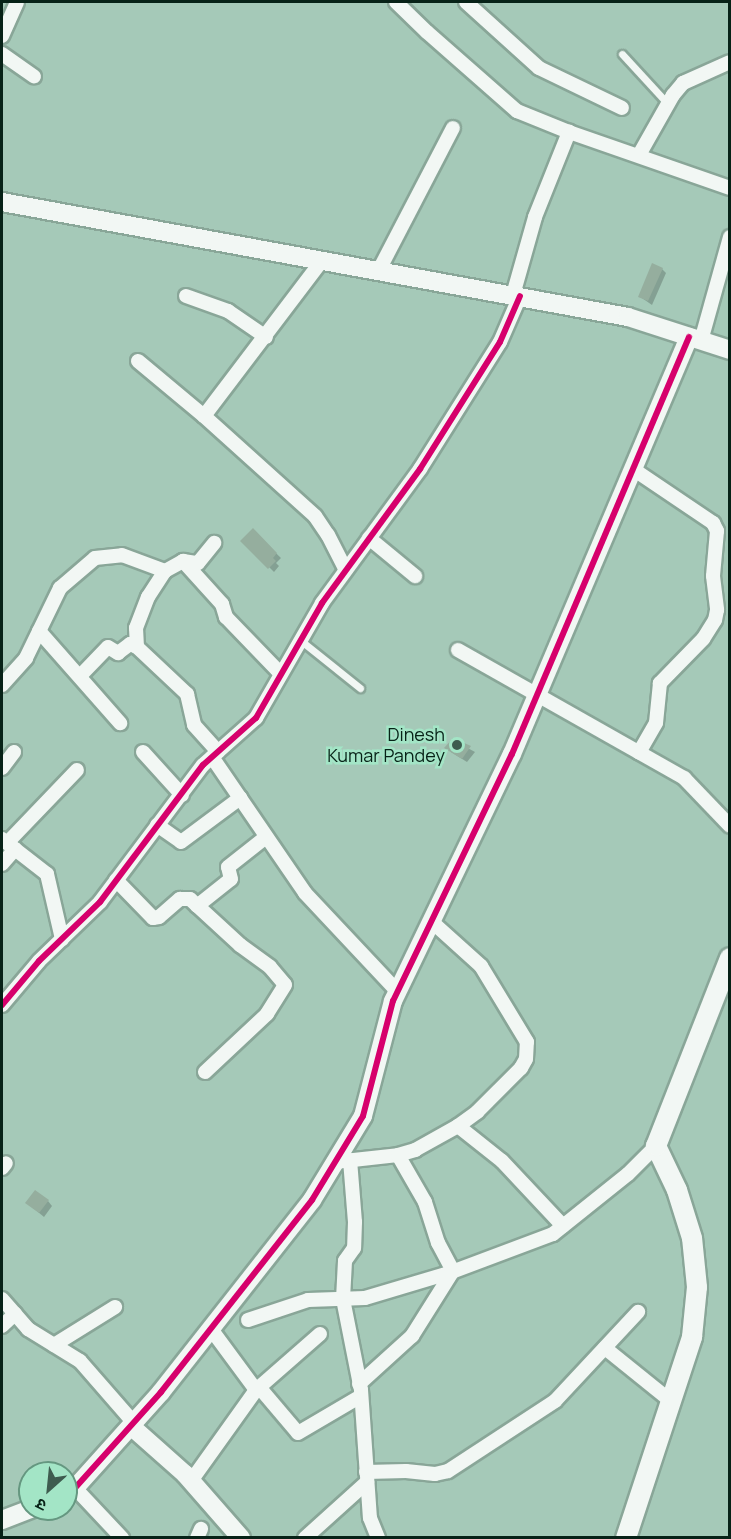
<!DOCTYPE html>
<meta charset="utf-8">
<style>
body{margin:0}
#map{position:relative;width:731px;height:1539px;overflow:hidden;background:#a5c9b8;font-family:Manrope,"Noto Sans Devanagari",sans-serif}
div>[style]{position:absolute}
.shadow>*{inset:0;background:#0003}
.building>*{inset:0;background:#95ae9e}
.roads{filter:drop-shadow(2px 0 #89a698) drop-shadow(-2px 0 #89a698) drop-shadow(0 2px #89a698) drop-shadow(0 -2px #89a698)}
.service>*{height:7px;margin:-3.5px;padding:0 3.5px;transform-origin:3.5px;border-radius:3.5px;background:#f2f7f4}
.minor>*{height:14px;margin:-7px;padding:0 7px;transform-origin:7px;border-radius:7px;background:#f2f7f4}
.tertiary>*{height:18px;margin:-9px;padding:0 9px;transform-origin:9px;border-radius:9px;background:#f2f7f4}
.secondary>*{height:20px;margin:-10px;padding:0 10px;transform-origin:10px;border-radius:10px;background:#f2f7f4}
.cycleway>*{height:6px;margin:-3px;padding:0 3px;transform-origin:3px;border-radius:3px;background:#d6006c}
.dots>*{width:16px;height:16px;translate:-50% -50%;box-sizing:border-box;border:3px solid #a3e5c6;border-radius:50%}
span{translate:-50% -50%;white-space:nowrap;text-align:center;line-height:1.15;-webkit-text-stroke:5px #a3e5c6;paint-order:stroke}
.poi-label{font-size:18px;color:#072217}
.right{translate:-100% -50%;text-align:right}
.frame{position:absolute;inset:0;border:3px solid #072217;pointer-events:none}
.north{position:absolute;left:18px;top:1461px;width:60px;height:60px;box-sizing:border-box;background:#a3e5c6;border:2px solid #659780;border-radius:50%;rotate:207deg;font-size:16px;font-weight:700;line-height:24px;text-align:center;color:#072217}
.north::after{content:'';display:block;margin:auto;width:21px;height:27px;background:#3e5c4f;clip-path:polygon(50% 0,100% 100%,50% 72%,0 100%)}
</style>
<div id="map">
<div class="shadow">
<i style="clip-path:polygon(662px 269px,666px 273px,652px 305px,639px 296px)"></i>
<i style="clip-path:polygon(253px 531px,281px 558px,276px 563px,279px 566px,274px 572px,243px 541px)"></i>
<i style="clip-path:polygon(453px 740px,475px 752px,467px 762px,451px 752px)"></i>
<i style="clip-path:polygon(48px 1201px,52px 1206px,44px 1217px,32px 1207px)"></i>
</div>
<div class="building">
<i style="clip-path:polygon(652px 263px,663px 268px,648px 301px,638px 297px)"></i>
<i style="clip-path:polygon(253px 528px,277px 553px,273px 558px,276px 561px,268px 569px,240px 541px)"></i>
<i style="clip-path:polygon(453px 738px,471px 746px,462px 759px,444px 748px)"></i>
<i style="clip-path:polygon(35px 1190px,49px 1200px,39px 1213px,25px 1203px)"></i>
</div>
<div class="roads">
<div class="service">
<i style="left:622px;top:54px;width:68px;rotate:47.4deg"></i>
<i style="left:300px;top:640px;width:77px;rotate:38.7deg"></i>
</div>
<div class="minor">
<i style="left:396px;top:2px;width:43px;rotate:44.1deg"></i>
<i style="left:427px;top:32px;width:120px;rotate:41.3deg"></i>
<i style="left:517px;top:111px;width:56px;rotate:22deg"></i>
<i style="left:569px;top:132px;width:170px;rotate:19.2deg"></i>
<i style="left:466px;top:2px;width:98px;rotate:42.1deg"></i>
<i style="left:539px;top:68px;width:92px;rotate:25.7deg"></i>
<i style="left:2px;top:36px;width:37px;rotate:-66deg"></i>
<i style="left:2px;top:54px;width:39px;rotate:35deg"></i>
<i style="left:639px;top:155px;width:69px;rotate:-60.5deg"></i>
<i style="left:673px;top:95px;width:16px;rotate:-50deg"></i>
<i style="left:683px;top:83px;width:51px;rotate:-24.1deg"></i>
<i style="left:379px;top:270px;width:160px;rotate:-62.5deg"></i>
<i style="left:513px;top:295px;width:81px;rotate:-74.2deg"></i>
<i style="left:535px;top:217px;width:92px;rotate:-68.2deg"></i>
<i style="left:186px;top:296px;width:45px;rotate:19.7deg"></i>
<i style="left:228px;top:311px;width:46px;rotate:34.4deg"></i>
<i style="left:701px;top:341px;width:108px;rotate:-74.4deg"></i>
<i style="left:138px;top:361px;width:86px;rotate:39.8deg"></i>
<i style="left:204px;top:416px;width:149px;rotate:42deg"></i>
<i style="left:315px;top:516px;width:23px;rotate:56deg"></i>
<i style="left:328px;top:535px;width:39px;rotate:63deg"></i>
<i style="left:204px;top:416px;width:197px;rotate:-52.8deg"></i>
<i style="left:633px;top:469px;width:97px;rotate:34deg"></i>
<i style="left:713px;top:523px;width:9px;rotate:63deg"></i>
<i style="left:717px;top:531px;width:45px;rotate:95.1deg"></i>
<i style="left:713px;top:576px;width:34px;rotate:83deg"></i>
<i style="left:717px;top:610px;width:10px;rotate:101deg"></i>
<i style="left:715px;top:620px;width:22px;rotate:122deg"></i>
<i style="left:703px;top:639px;width:62px;rotate:134.3deg"></i>
<i style="left:660px;top:683px;width:40px;rotate:95.7deg"></i>
<i style="left:656px;top:723px;width:34px;rotate:120deg"></i>
<i style="left:369px;top:538px;width:60px;rotate:39.6deg"></i>
<i style="left:183px;top:561px;width:58px;rotate:47.8deg"></i>
<i style="left:222px;top:604px;width:14px;rotate:73deg"></i>
<i style="left:226px;top:617px;width:78px;rotate:46deg"></i>
<i style="left:39px;top:631px;width:123px;rotate:48.6deg"></i>
<i style="left:137px;top:647px;width:19px;rotate:-93deg"></i>
<i style="left:136px;top:628px;width:33px;rotate:-69deg"></i>
<i style="left:148px;top:597px;width:31px;rotate:-57deg"></i>
<i style="left:165px;top:571px;width:21px;rotate:-29deg"></i>
<i style="left:183px;top:561px;width:15px;rotate:8deg"></i>
<i style="left:198px;top:563px;width:26px;rotate:-51deg"></i>
<i style="left:458px;top:650px;width:260px;rotate:29.5deg"></i>
<i style="left:684px;top:778px;width:66px;rotate:46.2deg"></i>
<i style="left:80px;top:676px;width:40px;rotate:-46deg"></i>
<i style="left:108px;top:647px;width:12px;rotate:31deg"></i>
<i style="left:118px;top:653px;width:15px;rotate:-37deg"></i>
<i style="left:130px;top:644px;width:8px;rotate:23deg"></i>
<i style="left:137px;top:647px;width:69px;rotate:43.2deg"></i>
<i style="left:187px;top:694px;width:32px;rotate:77deg"></i>
<i style="left:194px;top:725px;width:36px;rotate:48deg"></i>
<i style="left:2px;top:685px;width:36px;rotate:-48deg"></i>
<i style="left:26px;top:658px;width:78px;rotate:-64.1deg"></i>
<i style="left:60px;top:588px;width:46px;rotate:-40.6deg"></i>
<i style="left:95px;top:558px;width:27px;rotate:-6deg"></i>
<i style="left:122px;top:555px;width:46px;rotate:20.4deg"></i>
<i style="left:143px;top:752px;width:58px;rotate:47.8deg"></i>
<i style="left:212px;top:757px;width:165px;rotate:55.6deg"></i>
<i style="left:305px;top:893px;width:136px;rotate:46.8deg"></i>
<i style="left:2px;top:768px;width:20px;rotate:-53deg"></i>
<i style="left:157px;top:825px;width:29px;rotate:35deg"></i>
<i style="left:181px;top:842px;width:74px;rotate:-36.7deg"></i>
<i style="left:2px;top:839px;width:57px;rotate:37.9deg"></i>
<i style="left:47px;top:874px;width:67px;rotate:77deg"></i>
<i style="left:7px;top:843px;width:101px;rotate:-46.2deg"></i>
<i style="left:2px;top:864px;width:20px;rotate:-49deg"></i>
<i style="left:116px;top:880px;width:53px;rotate:45.8deg"></i>
<i style="left:153px;top:918px;width:6px;rotate:-9deg"></i>
<i style="left:159px;top:917px;width:28px;rotate:-41deg"></i>
<i style="left:180px;top:899px;width:10px"></i>
<i style="left:190px;top:899px;width:68px;rotate:42.6deg"></i>
<i style="left:240px;top:945px;width:37px;rotate:36deg"></i>
<i style="left:270px;top:967px;width:23px;rotate:50deg"></i>
<i style="left:285px;top:985px;width:34px;rotate:122deg"></i>
<i style="left:267px;top:1014px;width:85px;rotate:136.9deg"></i>
<i style="left:197px;top:906px;width:43px;rotate:-38.5deg"></i>
<i style="left:231px;top:879px;width:12px;rotate:-104deg"></i>
<i style="left:228px;top:867px;width:48px;rotate:-38.3deg"></i>
<i style="left:2px;top:1005px;width:57px;rotate:-49.9deg"></i>
<i style="left:39px;top:961px;width:85px;rotate:-44deg"></i>
<i style="left:100px;top:902px;width:171px;rotate:-53.1deg"></i>
<i style="left:203px;top:765px;width:71px;rotate:-41.6deg"></i>
<i style="left:256px;top:718px;width:133px;rotate:-60.1deg"></i>
<i style="left:322px;top:603px;width:166px;rotate:-53.8deg"></i>
<i style="left:420px;top:469px;width:150px;rotate:-57.8deg"></i>
<i style="left:500px;top:342px;width:50px;rotate:-66.5deg"></i>
<i style="left:458px;top:1126px;width:56px;rotate:38.5deg"></i>
<i style="left:502px;top:1161px;width:89px;rotate:46.8deg"></i>
<i style="left:350px;top:1160px;width:62px;rotate:85.4deg"></i>
<i style="left:355px;top:1222px;width:26px;rotate:92deg"></i>
<i style="left:354px;top:1248px;width:16px;rotate:125deg"></i>
<i style="left:345px;top:1261px;width:38px;rotate:93deg"></i>
<i style="left:343px;top:1299px;width:93px;rotate:78.8deg"></i>
<i style="left:361px;top:1390px;width:128px;rotate:86deg"></i>
<i style="left:370px;top:1518px;width:22px;rotate:68deg"></i>
<i style="left:335px;top:1162px;width:63px;rotate:-6.3deg"></i>
<i style="left:398px;top:1155px;width:18px;rotate:-16deg"></i>
<i style="left:415px;top:1150px;width:49px;rotate:-29.2deg"></i>
<i style="left:458px;top:1126px;width:24px;rotate:-36deg"></i>
<i style="left:477px;top:1112px;width:62px;rotate:-45deg"></i>
<i style="left:521px;top:1068px;width:10px;rotate:-61deg"></i>
<i style="left:526px;top:1059px;width:17px;rotate:-87deg"></i>
<i style="left:527px;top:1042px;width:89px;rotate:-121.2deg"></i>
<i style="left:481px;top:966px;width:67px;rotate:-138deg"></i>
<i style="left:2px;top:1168px;width:6px;rotate:-51deg"></i>
<i style="left:2px;top:1299px;width:40px;rotate:49deg"></i>
<i style="left:28px;top:1329px;width:61px;rotate:31.6deg"></i>
<i style="left:80px;top:1361px;width:84px;rotate:48.9deg"></i>
<i style="left:248px;top:1320px;width:63px;rotate:-18.4deg"></i>
<i style="left:308px;top:1300px;width:57px;rotate:-2deg"></i>
<i style="left:365px;top:1298px;width:88px;rotate:-16.6deg"></i>
<i style="left:449px;top:1273px;width:111px;rotate:-20.6deg"></i>
<i style="left:553px;top:1234px;width:96px;rotate:-38.7deg"></i>
<i style="left:628px;top:1174px;width:40px;rotate:-45deg"></i>
<i style="left:2px;top:1326px;width:18px;rotate:-43deg"></i>
<i style="left:211px;top:1329px;width:76px;rotate:53.6deg"></i>
<i style="left:54px;top:1345px;width:72px;rotate:-31.9deg"></i>
<i style="left:605px;top:1348px;width:86px;rotate:38.9deg"></i>
<i style="left:359px;top:1384px;width:72px;rotate:-42.2deg"></i>
<i style="left:412px;top:1336px;width:77px;rotate:-57.8deg"></i>
<i style="left:453px;top:1271px;width:32px;rotate:-118deg"></i>
<i style="left:438px;top:1243px;width:43px;rotate:-107.6deg"></i>
<i style="left:425px;top:1202px;width:54px;rotate:-119.9deg"></i>
<i style="left:259px;top:1387px;width:60px;rotate:49.7deg"></i>
<i style="left:298px;top:1433px;width:73px;rotate:-30.4deg"></i>
<i style="left:366px;top:1472px;width:40px;rotate:-1.4deg"></i>
<i style="left:406px;top:1471px;width:29px;rotate:6deg"></i>
<i style="left:435px;top:1474px;width:13px;rotate:-13deg"></i>
<i style="left:448px;top:1471px;width:128px;rotate:-33.2deg"></i>
<i style="left:555px;top:1401px;width:122px;rotate:-47deg"></i>
<i style="left:191px;top:1481px;width:112px;rotate:-54.5deg"></i>
<i style="left:256px;top:1390px;width:85px;rotate:-41.2deg"></i>
<i style="left:75px;top:1488px;width:69px;rotate:46.8deg"></i>
<i style="left:197px;top:1538px;width:10px;rotate:-66deg"></i>
<i style="left:305px;top:1538px;width:84px;rotate:-42.1deg"></i>
</div>
<div class="tertiary">
<i style="left:2px;top:202px;width:636px;rotate:10.41deg"></i>
<i style="left:628px;top:317px;width:107px;rotate:17.9deg"></i>
<i style="left:132px;top:1427px;width:71px;rotate:41.6deg"></i>
<i style="left:185px;top:1474px;width:85px;rotate:48.8deg"></i>
<i style="left:66px;top:1493px;width:10px;rotate:-29deg"></i>
<i style="left:75px;top:1488px;width:129px;rotate:-48.1deg"></i>
<i style="left:161px;top:1392px;width:244px;rotate:-51.8deg"></i>
<i style="left:312px;top:1200px;width:98px;rotate:-58.7deg"></i>
<i style="left:363px;top:1116px;width:119px;rotate:-75.4deg"></i>
<i style="left:393px;top:1001px;width:274px;rotate:-64.3deg"></i>
<i style="left:512px;top:754px;width:453px;rotate:-67deg"></i>
<i style="left:2px;top:1520px;width:31px;rotate:-21deg"></i>
</div>
<div class="secondary">
<i style="left:626px;top:1538px;width:212px;rotate:-71.8deg"></i>
<i style="left:692px;top:1337px;width:50px;rotate:-84.3deg"></i>
<i style="left:697px;top:1287px;width:49px;rotate:-95.8deg"></i>
<i style="left:692px;top:1238px;width:50px;rotate:-107.4deg"></i>
<i style="left:677px;top:1190px;width:49px;rotate:-115.5deg"></i>
<i style="left:656px;top:1146px;width:202px;rotate:-68.5deg"></i>
</div>
</div>
<div class="cycleway">
<i style="left:2px;top:1005px;width:57px;rotate:-49.9deg"></i>
<i style="left:39px;top:961px;width:85px;rotate:-44deg"></i>
<i style="left:100px;top:902px;width:171px;rotate:-53.1deg"></i>
<i style="left:203px;top:765px;width:71px;rotate:-41.6deg"></i>
<i style="left:256px;top:718px;width:133px;rotate:-60.1deg"></i>
<i style="left:322px;top:603px;width:166px;rotate:-53.8deg"></i>
<i style="left:420px;top:469px;width:150px;rotate:-57.8deg"></i>
<i style="left:500px;top:342px;width:50px;rotate:-66.5deg"></i>
<i style="left:66px;top:1493px;width:10px;rotate:-29deg"></i>
<i style="left:75px;top:1488px;width:129px;rotate:-48.1deg"></i>
<i style="left:161px;top:1392px;width:244px;rotate:-51.8deg"></i>
<i style="left:312px;top:1200px;width:98px;rotate:-58.7deg"></i>
<i style="left:363px;top:1116px;width:119px;rotate:-75.4deg"></i>
<i style="left:393px;top:1001px;width:274px;rotate:-64.3deg"></i>
<i style="left:512px;top:754px;width:453px;rotate:-67deg"></i>
</div>
<div class="dots">
<i style="left:457px;top:745px;background:#3e5c4f"></i>
</div>
<div class="poi-label">
<span class="right" style="left:445px;top:745px">Dinesh<br>Kumar Pandey</span>
</div>
<div class="frame"></div>
<div class="north">उ</div>
</div>
